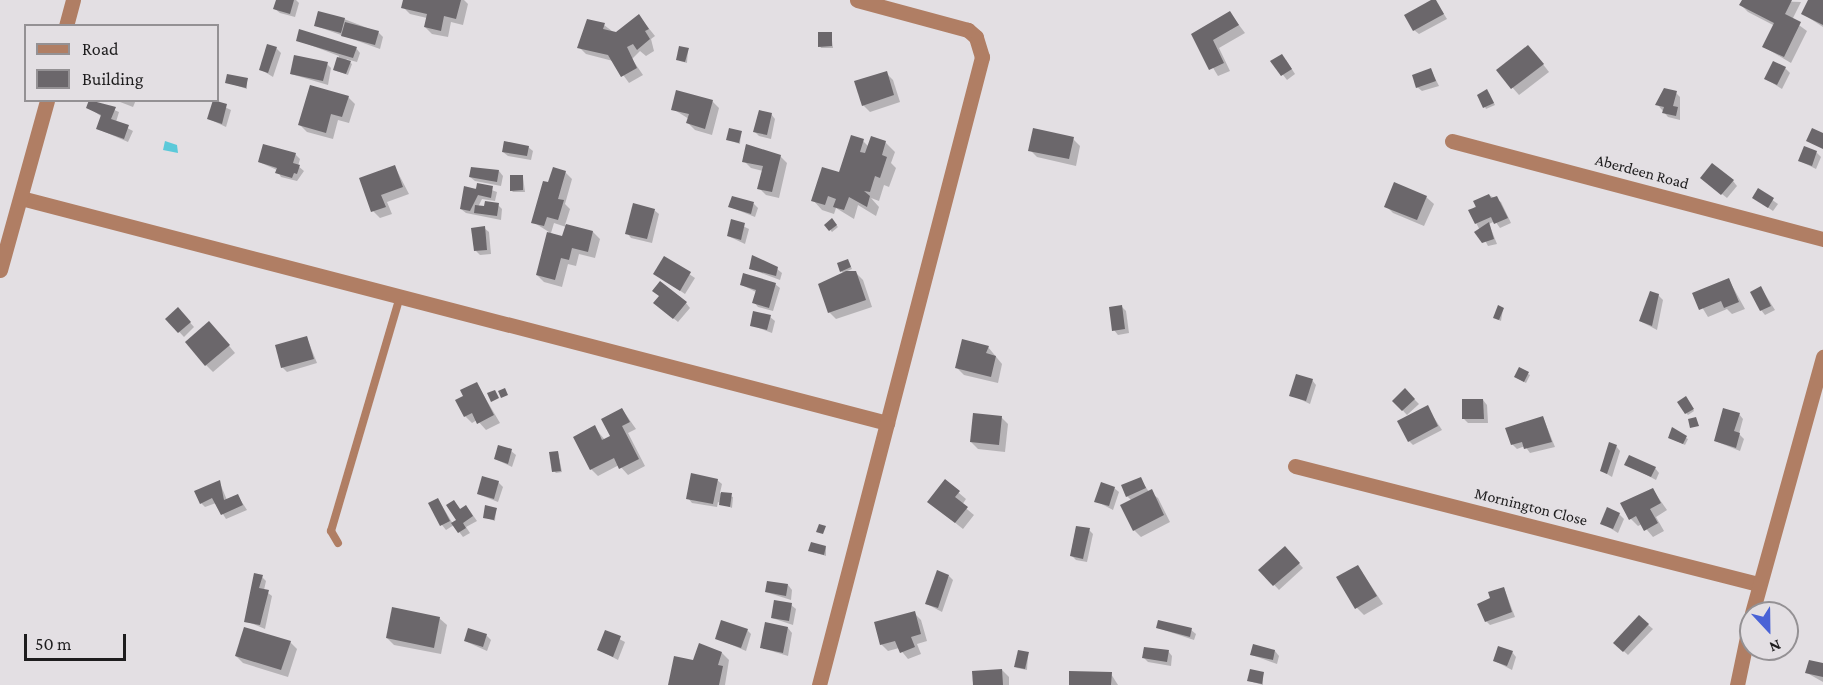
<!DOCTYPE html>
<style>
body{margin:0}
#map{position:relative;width:1823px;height:685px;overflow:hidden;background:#e3dfe3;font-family:"Crimson Pro",serif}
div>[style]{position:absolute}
.water>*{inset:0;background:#5bc9d9}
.shadow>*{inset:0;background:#0003}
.building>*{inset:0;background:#6b676b}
.service>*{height:8px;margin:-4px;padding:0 4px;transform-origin:4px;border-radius:4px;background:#b07e64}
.minor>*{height:15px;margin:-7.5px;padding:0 7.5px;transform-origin:7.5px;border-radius:7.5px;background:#b07e64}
span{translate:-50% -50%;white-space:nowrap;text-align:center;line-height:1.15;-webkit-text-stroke:4.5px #e3dfe3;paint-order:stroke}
.street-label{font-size:16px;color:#1e1d1e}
.legend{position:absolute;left:24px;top:24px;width:195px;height:78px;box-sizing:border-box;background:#e3dfe3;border:2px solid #949194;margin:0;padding:8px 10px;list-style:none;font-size:18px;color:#1e1d1e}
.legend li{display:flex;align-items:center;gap:12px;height:30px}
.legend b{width:30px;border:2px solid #949194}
.north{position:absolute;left:1739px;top:601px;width:60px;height:60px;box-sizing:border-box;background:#e3dfe3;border:2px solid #949194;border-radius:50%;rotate:158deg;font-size:16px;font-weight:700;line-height:24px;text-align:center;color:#1e1d1e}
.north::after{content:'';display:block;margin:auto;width:21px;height:27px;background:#4962d6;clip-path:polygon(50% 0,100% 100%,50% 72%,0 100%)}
.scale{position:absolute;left:24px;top:634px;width:102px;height:27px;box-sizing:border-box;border:3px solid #1e1d1e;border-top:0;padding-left:8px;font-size:18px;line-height:21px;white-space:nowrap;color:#1e1d1e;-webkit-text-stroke:4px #e3dfe3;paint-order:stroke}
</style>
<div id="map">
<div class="water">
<i style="clip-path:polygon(165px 141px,177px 145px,178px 153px,163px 150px)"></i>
</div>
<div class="shadow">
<i style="clip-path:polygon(277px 0,296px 0,299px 3px,295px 17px,280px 13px,275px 9px)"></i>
<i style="clip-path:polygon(404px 0,464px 0,468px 4px,463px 25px,451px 22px,448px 37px,432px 34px,425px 27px,427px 18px,410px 14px,403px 7px)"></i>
<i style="clip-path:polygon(1435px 0,1447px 19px,1419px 34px,1414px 30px)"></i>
<i style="clip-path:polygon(1743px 0,1801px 2px,1792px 20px,1807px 31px,1791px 63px,1764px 47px,1775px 26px,1748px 12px,1741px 5px)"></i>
<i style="clip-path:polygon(1810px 0,1823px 0,1823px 27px,1803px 14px)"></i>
<i style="clip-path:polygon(1230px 13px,1245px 33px,1219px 48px,1230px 71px,1218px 76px,1193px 35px)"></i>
<i style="clip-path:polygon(639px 16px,655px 36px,651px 39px,654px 51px,646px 56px,640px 51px,632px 59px,643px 75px,629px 83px,613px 61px,586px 54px,579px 47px,604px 25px,616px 34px)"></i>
<i style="clip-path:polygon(344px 19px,378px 32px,383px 37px,380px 49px,316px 26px)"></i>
<i style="clip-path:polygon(831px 33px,833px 48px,821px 48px,820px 46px)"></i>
<i style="clip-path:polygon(297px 40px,356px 48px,360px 53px,357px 62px,346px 59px,352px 64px,348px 75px,334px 70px,339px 56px)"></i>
<i style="clip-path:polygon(276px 48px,281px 53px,273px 77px,260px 69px)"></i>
<i style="clip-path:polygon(688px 49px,687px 63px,680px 61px,678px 59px)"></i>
<i style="clip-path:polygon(1535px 54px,1549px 72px,1519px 95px,1498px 71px)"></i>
<i style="clip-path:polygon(1286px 60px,1295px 74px,1287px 80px,1273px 62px)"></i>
<i style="clip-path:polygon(327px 64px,331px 68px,328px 85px,291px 74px)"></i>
<i style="clip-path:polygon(1785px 68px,1790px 73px,1782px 89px,1766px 79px)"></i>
<i style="clip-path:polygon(1431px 70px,1439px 86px,1422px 91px,1417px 87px)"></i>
<i style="clip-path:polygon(886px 73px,893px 80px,900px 102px,870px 112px,863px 105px)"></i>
<i style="clip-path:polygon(247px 80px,247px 89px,226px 82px)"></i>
<i style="clip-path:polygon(1489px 93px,1495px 105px,1486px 109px,1479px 95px)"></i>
<i style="clip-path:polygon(1676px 93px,1680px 97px,1680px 120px,1668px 117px,1657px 104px)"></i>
<i style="clip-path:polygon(348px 97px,355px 104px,349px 123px,338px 120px,333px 139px,307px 132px,300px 125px)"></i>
<i style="clip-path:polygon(91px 100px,119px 112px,116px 122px,133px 131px,128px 142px,98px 129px,102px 117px,88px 107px)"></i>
<i style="clip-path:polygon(115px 100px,136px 100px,133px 107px)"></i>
<i style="clip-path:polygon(712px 101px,719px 108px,712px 135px,695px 130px,688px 123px,689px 119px,673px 109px)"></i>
<i style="clip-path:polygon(214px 102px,231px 110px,226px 127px,209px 119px)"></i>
<i style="clip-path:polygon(771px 114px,775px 119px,771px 139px,759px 136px,755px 132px)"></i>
<i style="clip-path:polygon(741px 132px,740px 144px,728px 140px)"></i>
<i style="clip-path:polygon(1073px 139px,1080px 146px,1076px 166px,1037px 157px,1030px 150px)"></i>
<i style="clip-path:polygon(863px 141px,869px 147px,885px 142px,895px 152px,891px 163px,896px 168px,889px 187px,884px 185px,879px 201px,871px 198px,879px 207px,876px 216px,858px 205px,854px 219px,836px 208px,834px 214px,822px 210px,813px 200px,840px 174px)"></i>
<i style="clip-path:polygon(528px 147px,533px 151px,531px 160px,508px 156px,503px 152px)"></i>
<i style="clip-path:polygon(1816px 152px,1821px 157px,1816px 169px,1800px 161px)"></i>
<i style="clip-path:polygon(295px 154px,300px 159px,298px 166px,304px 171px,297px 181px,281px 177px,277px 170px,259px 162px)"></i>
<i style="clip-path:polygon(780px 156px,787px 163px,779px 198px,766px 195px,759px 188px,763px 171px,751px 168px,744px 161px)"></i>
<i style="clip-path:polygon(395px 167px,409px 194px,387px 202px,392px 214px,380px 218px,373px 211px)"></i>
<i style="clip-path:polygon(499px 171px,503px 176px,501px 186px,475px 181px,470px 177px)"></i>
<i style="clip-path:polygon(evenodd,565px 172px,572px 179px,565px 204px,570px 209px,565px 225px,593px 232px,600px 239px,595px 258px,579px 254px,576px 266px,568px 264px,562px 287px,544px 282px,537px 275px,549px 232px,533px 222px,565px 172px,554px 223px,566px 227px,563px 238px,551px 233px,554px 223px)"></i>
<i style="clip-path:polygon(523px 177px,525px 192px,513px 192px,511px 190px)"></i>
<i style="clip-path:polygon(1733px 181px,1737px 186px,1727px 198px,1707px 182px)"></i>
<i style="clip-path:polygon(478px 185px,497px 192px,495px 201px,482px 199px,478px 207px,498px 205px,502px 209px,501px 220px,466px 213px,461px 209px)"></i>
<i style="clip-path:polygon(1758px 190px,1778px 204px,1773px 211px,1754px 198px)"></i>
<i style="clip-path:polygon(1489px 195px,1501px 202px,1511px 223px,1500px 228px,1495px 221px,1489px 224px,1497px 244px,1488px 246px,1470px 211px)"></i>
<i style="clip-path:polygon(1426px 197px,1434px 204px,1424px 226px,1393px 213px,1386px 206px)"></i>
<i style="clip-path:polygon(754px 204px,758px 208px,755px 217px,730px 207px)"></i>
<i style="clip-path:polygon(654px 210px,659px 214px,652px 243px,631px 238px,627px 233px)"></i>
<i style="clip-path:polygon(832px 220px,838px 227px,832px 232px,826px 225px)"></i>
<i style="clip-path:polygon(732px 221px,749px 229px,745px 244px,728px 236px)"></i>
<i style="clip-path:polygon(484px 228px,489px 232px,491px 254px,480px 255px,476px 251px)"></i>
<i style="clip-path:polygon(665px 258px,695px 278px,685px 294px,655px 274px)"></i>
<i style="clip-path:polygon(849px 262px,852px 269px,843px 273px,841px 271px)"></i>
<i style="clip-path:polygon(751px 269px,777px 269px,782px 273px,780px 280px)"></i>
<i style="clip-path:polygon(856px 273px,863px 280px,872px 307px,836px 319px,829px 312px)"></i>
<i style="clip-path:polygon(1729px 280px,1745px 309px,1732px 314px,1727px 309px,1708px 317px,1694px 294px)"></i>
<i style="clip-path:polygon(775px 284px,780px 288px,773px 311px,758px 307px,754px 302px,756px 292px,742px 285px)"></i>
<i style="clip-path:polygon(1761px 288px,1775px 310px,1765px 315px,1761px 310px)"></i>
<i style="clip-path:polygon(1658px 295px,1663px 300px,1657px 330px,1640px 321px)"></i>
<i style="clip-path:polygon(686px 303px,690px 308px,678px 322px,660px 307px)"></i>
<i style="clip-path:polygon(1122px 307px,1126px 311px,1129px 333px,1118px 335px,1114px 330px)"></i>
<i style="clip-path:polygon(178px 309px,194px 327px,184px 337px,167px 319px)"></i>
<i style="clip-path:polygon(1503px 309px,1501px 321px,1496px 319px,1495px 317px)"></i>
<i style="clip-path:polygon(770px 317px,775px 321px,772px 333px,751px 325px)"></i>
<i style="clip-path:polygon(216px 330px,235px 353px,213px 372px,206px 365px)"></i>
<i style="clip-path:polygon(307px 338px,317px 363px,287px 372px,282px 367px)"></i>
<i style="clip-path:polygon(988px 347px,1002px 364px,998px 383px,964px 375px,957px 368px)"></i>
<i style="clip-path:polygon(1519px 369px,1530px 375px,1526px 383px,1517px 378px)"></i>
<i style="clip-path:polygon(1312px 380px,1316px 385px,1310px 404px,1291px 395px)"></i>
<i style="clip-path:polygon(477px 384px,500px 423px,486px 430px,477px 420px,472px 423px,465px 416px,465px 397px)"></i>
<i style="clip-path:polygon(1405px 390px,1419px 404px,1407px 415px,1394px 401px)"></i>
<i style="clip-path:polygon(1483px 400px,1487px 405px,1488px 423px,1468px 423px,1463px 418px)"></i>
<i style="clip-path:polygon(1688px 400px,1694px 411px,1688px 415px,1686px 413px)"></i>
<i style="clip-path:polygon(1427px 407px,1442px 430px,1413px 445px,1409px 441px)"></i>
<i style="clip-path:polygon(622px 409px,636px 429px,628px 433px,645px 466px,628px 475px,619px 465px,598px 476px,591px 469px,594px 427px,605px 440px,612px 436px)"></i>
<i style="clip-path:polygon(1739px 414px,1743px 419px,1739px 434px,1744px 439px,1740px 451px,1715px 441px)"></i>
<i style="clip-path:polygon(1001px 417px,1008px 424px,1005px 452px,978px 449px,971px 442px)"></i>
<i style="clip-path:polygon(1543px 417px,1555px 447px,1530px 453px,1525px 446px,1517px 449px,1512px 444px)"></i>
<i style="clip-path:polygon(1670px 438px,1686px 438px,1688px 439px,1685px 445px)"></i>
<i style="clip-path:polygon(1616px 446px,1620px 451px,1612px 477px,1602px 471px)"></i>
<i style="clip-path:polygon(511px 451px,516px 455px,512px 467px,495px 459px)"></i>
<i style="clip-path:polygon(558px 452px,562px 472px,556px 473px,554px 471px)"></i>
<i style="clip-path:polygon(1626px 464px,1655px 468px,1659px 473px,1656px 480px)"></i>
<i style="clip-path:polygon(1140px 478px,1149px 492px,1158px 498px,1170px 522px,1141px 537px,1134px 530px,1132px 501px,1127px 496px)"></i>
<i style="clip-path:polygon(717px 480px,722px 484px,720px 493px,733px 497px,732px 508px,718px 502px,717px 507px,692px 503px,688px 498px)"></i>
<i style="clip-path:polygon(219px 481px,227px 500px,238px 496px,247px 510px,226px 519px,216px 503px,205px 507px,201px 503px)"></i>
<i style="clip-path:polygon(945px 481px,966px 499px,962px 505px,974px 515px,963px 529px,929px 502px)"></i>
<i style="clip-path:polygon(498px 482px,503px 487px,498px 502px,478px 494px)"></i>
<i style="clip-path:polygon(1114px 488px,1119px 492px,1113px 510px,1096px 501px)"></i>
<i style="clip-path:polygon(1653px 490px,1667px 510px,1656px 517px,1664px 531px,1653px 537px,1642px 524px,1638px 526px,1631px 519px,1622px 504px)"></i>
<i style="clip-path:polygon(438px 499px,453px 524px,458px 520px,454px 501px,461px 510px,466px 507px,470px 511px,477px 521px,466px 527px,470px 533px,463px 537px,454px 525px,446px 530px,442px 525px)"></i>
<i style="clip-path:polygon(496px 509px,495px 521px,484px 517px)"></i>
<i style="clip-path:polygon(1619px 514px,1624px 519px,1618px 533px,1602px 523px)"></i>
<i style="clip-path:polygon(1089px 530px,1093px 534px,1087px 562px,1076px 560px,1071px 555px)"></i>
<i style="clip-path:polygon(826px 547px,826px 556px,810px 551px)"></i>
<i style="clip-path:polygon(1285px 548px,1303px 568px,1279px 590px,1260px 570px)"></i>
<i style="clip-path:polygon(1358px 566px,1383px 604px,1364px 615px,1357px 608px)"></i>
<i style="clip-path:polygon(949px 576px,953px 580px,942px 612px,927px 604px)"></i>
<i style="clip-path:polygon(262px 577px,266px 581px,264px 590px,272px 596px,265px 629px,246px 621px)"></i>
<i style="clip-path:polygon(788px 585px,792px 590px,791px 600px,766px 592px)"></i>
<i style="clip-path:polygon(1504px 588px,1515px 617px,1490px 625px,1486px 621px,1492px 599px)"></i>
<i style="clip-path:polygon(791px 605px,796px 609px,793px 625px,772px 618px)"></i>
<i style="clip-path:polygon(914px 613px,921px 620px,927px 641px,917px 644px,921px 654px,908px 659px,899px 648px,888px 651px,881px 644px)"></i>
<i style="clip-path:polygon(1639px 617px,1653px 629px,1628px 655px,1615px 643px)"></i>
<i style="clip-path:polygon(439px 618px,447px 625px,441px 654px,394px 645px,387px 638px)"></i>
<i style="clip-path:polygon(788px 628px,792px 633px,788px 656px,762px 648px)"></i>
<i style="clip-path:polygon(1158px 628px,1191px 630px,1196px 634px,1194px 640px)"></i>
<i style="clip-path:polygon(747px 630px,751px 634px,746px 651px,716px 638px)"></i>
<i style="clip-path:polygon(606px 632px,625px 642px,618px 660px,599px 650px)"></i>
<i style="clip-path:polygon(486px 635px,491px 640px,487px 651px,465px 641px)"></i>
<i style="clip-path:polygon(290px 642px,297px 649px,288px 677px,243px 663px,236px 656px)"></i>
<i style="clip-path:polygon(1168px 651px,1172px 656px,1171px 666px,1148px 662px,1144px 658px)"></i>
<i style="clip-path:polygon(1275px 651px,1279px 656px,1277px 664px,1252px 655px)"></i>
<i style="clip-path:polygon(1512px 652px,1516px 657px,1512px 670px,1495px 661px)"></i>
<i style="clip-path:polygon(722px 653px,729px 660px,725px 685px,670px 685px,694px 662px)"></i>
<i style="clip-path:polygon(1028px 654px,1027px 670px,1017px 668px,1016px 666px)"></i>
<i style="clip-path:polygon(1823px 665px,1823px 682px,1807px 673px)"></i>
<i style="clip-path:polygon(1002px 670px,1009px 677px,1009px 685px,974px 685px)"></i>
<i style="clip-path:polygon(1263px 673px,1263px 685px,1249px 681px)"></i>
<i style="clip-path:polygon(1111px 674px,1118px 685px,1070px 685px)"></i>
</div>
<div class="building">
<i style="clip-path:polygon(276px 0,294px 0,290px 14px,273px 9px)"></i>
<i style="clip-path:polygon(403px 0,461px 0,456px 19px,444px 16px,441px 31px,424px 27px,427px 14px,401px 8px)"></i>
<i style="clip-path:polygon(1431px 0,1436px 0,1444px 14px,1413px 31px,1404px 15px)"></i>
<i style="clip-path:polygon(1742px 0,1792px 0,1785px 14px,1801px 22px,1784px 57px,1762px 47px,1774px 23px,1739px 5px)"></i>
<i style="clip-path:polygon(1808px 0,1823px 0,1823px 25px,1801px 14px)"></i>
<i style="clip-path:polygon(318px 11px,345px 18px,341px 33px,314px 26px)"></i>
<i style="clip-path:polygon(1230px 11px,1239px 25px,1213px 40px,1224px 63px,1209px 70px,1191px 34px)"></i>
<i style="clip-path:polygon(639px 14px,649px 29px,645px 31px,650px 39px,637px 50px,633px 44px,627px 47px,637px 68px,621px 77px,608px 55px,577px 48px,587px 19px,605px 23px,603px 29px,616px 32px)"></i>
<i style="clip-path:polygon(345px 22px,379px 31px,375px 45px,341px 36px)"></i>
<i style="clip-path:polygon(299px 29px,357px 47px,353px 58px,296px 41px)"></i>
<i style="clip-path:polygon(818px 32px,832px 32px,832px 46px,818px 47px)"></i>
<i style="clip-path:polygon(267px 44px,277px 47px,268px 73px,259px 70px)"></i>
<i style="clip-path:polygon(1528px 45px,1544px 64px,1511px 89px,1496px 70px)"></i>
<i style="clip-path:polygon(679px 46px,689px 48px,685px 62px,676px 60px)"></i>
<i style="clip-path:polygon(1282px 54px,1292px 69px,1281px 76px,1270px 61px)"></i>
<i style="clip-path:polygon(294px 55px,328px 62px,323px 81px,290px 74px)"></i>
<i style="clip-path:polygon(337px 57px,351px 61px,346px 74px,333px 70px)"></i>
<i style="clip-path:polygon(1773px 61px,1786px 67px,1777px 85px,1764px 79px)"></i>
<i style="clip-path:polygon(1431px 68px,1436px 81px,1416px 88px,1412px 75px)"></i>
<i style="clip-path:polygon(887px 71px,894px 95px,862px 106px,854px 81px)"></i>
<i style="clip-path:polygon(227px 74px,248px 78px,246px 88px,225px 83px)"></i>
<i style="clip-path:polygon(310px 85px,349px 96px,342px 117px,331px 114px,326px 133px,298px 125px)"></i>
<i style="clip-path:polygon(1664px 88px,1677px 91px,1673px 106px,1678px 107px,1676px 116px,1662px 113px,1664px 107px,1655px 105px)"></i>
<i style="clip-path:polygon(1487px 89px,1494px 103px,1483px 108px,1477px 95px)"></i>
<i style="clip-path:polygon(676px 90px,713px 100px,705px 129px,686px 123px,689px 114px,671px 110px)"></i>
<i style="clip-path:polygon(89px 100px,116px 107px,111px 119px,129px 125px,124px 139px,96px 129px,101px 115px,86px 108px)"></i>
<i style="clip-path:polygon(213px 100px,227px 104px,222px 124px,207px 119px)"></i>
<i style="clip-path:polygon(759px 110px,772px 113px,767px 135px,753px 132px)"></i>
<i style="clip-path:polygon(729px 128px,742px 131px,739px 143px,726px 140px)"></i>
<i style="clip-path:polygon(1033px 128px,1074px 137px,1069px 159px,1028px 151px)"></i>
<i style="clip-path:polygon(1812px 128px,1823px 133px,1823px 149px,1806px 141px)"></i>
<i style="clip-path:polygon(851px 135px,864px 139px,860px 152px,865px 153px,871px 136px,886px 141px,882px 155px,887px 157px,880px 178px,875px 176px,870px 192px,864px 191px,870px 196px,867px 207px,849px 197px,844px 210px,833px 207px,836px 199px,828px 196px,825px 205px,811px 201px,822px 167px,839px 172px)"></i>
<i style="clip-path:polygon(504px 141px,529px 146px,527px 156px,502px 152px)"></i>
<i style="clip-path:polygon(263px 144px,296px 153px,293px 163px,300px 165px,297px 174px,294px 173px,292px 178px,275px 173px,277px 168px,258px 162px)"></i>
<i style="clip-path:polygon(746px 144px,781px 155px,772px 192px,757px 189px,763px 166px,742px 162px)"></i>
<i style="clip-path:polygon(1804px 146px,1817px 151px,1812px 166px,1798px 161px)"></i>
<i style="clip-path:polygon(1712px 163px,1734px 180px,1721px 195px,1700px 178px)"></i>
<i style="clip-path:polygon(395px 165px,403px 187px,381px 195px,386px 207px,371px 212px,359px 178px)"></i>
<i style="clip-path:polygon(471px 167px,499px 170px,497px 182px,469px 177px)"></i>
<i style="clip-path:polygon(553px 167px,566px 171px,558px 199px,564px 200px,558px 220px,547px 217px,544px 226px,531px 223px,543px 181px,548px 182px)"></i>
<i style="clip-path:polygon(510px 175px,523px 175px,523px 190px,510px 191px)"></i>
<i style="clip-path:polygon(1394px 182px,1427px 196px,1417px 220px,1384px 207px)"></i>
<i style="clip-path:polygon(477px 183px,493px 186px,491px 198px,478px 195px,470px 211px,460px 209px,464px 186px,476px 189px)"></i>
<i style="clip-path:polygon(1758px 188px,1774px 198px,1768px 208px,1752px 198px)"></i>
<i style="clip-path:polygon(1489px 194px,1491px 198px,1497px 196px,1508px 218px,1494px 224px,1491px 217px,1475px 224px,1468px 210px,1476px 207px,1473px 201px)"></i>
<i style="clip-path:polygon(732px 196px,754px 202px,751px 214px,728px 207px)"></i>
<i style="clip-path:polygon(485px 201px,499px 203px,497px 216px,474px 213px,475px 205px,484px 206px)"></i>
<i style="clip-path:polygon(633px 203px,655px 209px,647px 239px,625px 234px)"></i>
<i style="clip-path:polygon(832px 218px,837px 225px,829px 231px,824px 225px)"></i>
<i style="clip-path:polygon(731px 219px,745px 223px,741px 240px,727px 236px)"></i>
<i style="clip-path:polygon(1489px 222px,1494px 239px,1482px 243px,1474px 232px)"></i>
<i style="clip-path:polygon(566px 224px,593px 231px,588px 252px,572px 248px,569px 260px,561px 258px,555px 280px,536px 275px,547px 232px,562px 236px)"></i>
<i style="clip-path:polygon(485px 226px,487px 250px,474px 251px,471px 228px)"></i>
<i style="clip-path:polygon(752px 255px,778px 267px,776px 276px,749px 269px)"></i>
<i style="clip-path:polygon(664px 256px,691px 272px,680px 291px,653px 274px)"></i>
<i style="clip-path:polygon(848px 259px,851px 267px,840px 272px,837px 263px)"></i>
<i style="clip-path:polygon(846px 271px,856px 271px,866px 300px,828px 313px,818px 284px)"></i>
<i style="clip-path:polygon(743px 273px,776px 283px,769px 308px,752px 303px,756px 290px,740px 285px)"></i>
<i style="clip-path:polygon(1729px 278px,1739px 302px,1724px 308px,1721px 301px,1699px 310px,1692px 293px)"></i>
<i style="clip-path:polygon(660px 281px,687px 302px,673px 319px,653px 303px,659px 296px,652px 291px)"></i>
<i style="clip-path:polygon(1761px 286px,1771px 306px,1760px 311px,1750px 292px)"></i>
<i style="clip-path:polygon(1650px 291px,1659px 294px,1652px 326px,1639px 321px)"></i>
<i style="clip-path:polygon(1122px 305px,1125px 329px,1112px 331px,1109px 307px)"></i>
<i style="clip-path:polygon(1498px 305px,1504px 308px,1499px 320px,1493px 318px)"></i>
<i style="clip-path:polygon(178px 307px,191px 322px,178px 333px,165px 319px)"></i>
<i style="clip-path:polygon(753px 311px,771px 315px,767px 330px,750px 326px)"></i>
<i style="clip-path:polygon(209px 321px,230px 345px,205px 366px,185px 342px)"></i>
<i style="clip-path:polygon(307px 336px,314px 359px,281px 368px,275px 345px)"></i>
<i style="clip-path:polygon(962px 339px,989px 346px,986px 353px,996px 356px,991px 377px,955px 368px)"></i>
<i style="clip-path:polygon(1519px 367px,1529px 372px,1524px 382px,1514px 377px)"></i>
<i style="clip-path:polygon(1296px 374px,1313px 379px,1306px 401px,1289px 396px)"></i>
<i style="clip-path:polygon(477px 382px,494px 415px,477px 424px,472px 413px,464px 417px,455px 400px,463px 396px,460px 390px)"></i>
<i style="clip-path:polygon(505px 388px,508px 395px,501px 398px,498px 391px)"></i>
<i style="clip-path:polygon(1405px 388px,1415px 399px,1402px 411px,1392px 401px)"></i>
<i style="clip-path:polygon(495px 390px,499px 398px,491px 402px,487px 393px)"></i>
<i style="clip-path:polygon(1686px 396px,1694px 409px,1685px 414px,1677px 402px)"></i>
<i style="clip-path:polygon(1462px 399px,1483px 399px,1484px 419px,1462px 419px)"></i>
<i style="clip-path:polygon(1428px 405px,1438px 426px,1408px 442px,1397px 421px)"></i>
<i style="clip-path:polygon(622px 408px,630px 422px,622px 426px,639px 459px,619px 469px,614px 458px,590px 470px,573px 437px,595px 425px,602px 440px,610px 436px,601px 419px)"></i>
<i style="clip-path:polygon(1723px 408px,1740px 413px,1734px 431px,1740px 433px,1736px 448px,1714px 441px)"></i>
<i style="clip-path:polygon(973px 413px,1002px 416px,999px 445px,970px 442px)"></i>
<i style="clip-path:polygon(1543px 416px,1552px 442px,1524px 449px,1522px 442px,1511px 445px,1505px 428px)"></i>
<i style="clip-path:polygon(1696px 417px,1699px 426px,1690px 428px,1688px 419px)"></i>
<i style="clip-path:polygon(1672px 427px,1687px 436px,1683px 444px,1668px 438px)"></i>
<i style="clip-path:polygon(1609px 442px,1617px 445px,1607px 474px,1600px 471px)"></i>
<i style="clip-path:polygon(498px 445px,512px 449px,508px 464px,494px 459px)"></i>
<i style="clip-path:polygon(558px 451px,561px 471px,552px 472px,549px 452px)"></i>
<i style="clip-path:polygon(1629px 455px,1656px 467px,1651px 477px,1624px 465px)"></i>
<i style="clip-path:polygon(691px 473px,718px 479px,713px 504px,686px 499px)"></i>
<i style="clip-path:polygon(482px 476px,499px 481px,494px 499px,477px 494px)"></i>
<i style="clip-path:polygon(1141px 477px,1146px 488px,1126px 497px,1121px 485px)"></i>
<i style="clip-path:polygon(945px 479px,960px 491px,955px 497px,968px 507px,955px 523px,927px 502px)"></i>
<i style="clip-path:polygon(220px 480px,224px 500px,238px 494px,243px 505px,221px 515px,212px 498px,200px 504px,194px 491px)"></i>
<i style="clip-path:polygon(1101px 482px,1115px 487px,1109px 506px,1094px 502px)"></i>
<i style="clip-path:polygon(1653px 488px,1661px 503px,1650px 509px,1658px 523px,1644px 531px,1636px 516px,1629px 520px,1620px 503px)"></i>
<i style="clip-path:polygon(1152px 489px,1164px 515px,1133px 531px,1120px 505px)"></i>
<i style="clip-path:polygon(721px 492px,732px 493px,730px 507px,719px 505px)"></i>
<i style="clip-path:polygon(438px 498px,450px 521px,440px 526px,428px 503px)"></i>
<i style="clip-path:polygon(454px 500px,460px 509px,466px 505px,473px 516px,463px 523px,466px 528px,458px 533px,451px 523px,456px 520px,446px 505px)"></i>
<i style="clip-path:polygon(485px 505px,497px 508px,494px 520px,483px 518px)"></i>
<i style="clip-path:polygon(1607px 507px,1620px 513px,1613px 529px,1600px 524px)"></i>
<i style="clip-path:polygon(819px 524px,826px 526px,823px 534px,816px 532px)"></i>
<i style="clip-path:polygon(1076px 526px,1090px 528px,1083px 559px,1070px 556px)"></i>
<i style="clip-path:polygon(811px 542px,826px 546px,824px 555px,808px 551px)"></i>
<i style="clip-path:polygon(1285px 546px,1300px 563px,1273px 586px,1258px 570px)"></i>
<i style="clip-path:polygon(1358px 565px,1377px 596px,1355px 609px,1336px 577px)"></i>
<i style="clip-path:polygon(937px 570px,949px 575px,938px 608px,925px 604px)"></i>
<i style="clip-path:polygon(254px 573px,263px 575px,259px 588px,269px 590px,260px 625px,244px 622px)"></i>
<i style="clip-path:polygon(767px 581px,788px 584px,786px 596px,765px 592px)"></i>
<i style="clip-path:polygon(1504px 587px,1512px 612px,1485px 622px,1477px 604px,1490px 598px,1488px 592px)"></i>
<i style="clip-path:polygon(774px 600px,792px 603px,789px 621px,771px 618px)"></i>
<i style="clip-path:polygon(392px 607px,440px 617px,434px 648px,386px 638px)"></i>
<i style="clip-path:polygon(915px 611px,921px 634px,911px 637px,915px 647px,900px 653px,895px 641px,880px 645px,874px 622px)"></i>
<i style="clip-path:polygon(1639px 615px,1649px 624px,1623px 652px,1613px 643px)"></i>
<i style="clip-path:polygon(721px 620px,748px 629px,741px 648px,715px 639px)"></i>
<i style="clip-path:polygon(1158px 620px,1192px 628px,1190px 637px,1156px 628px)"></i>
<i style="clip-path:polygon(765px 622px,788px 627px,783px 653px,760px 648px)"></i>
<i style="clip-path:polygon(244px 627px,291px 641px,281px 670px,235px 656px)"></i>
<i style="clip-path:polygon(468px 628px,487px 634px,483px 647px,464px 641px)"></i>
<i style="clip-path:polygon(605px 630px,621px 636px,613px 657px,597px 650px)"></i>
<i style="clip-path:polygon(699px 643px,722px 652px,718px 665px,723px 666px,719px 685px,668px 685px,674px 656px,693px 660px)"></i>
<i style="clip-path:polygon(1253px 644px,1275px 650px,1273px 660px,1250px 655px)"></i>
<i style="clip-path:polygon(1498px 646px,1513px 651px,1507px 666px,1493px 661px)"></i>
<i style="clip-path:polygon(1144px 647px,1169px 650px,1167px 662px,1142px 658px)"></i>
<i style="clip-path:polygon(1018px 650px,1029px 652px,1025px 669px,1014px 667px)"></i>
<i style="clip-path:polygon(1809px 660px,1823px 663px,1823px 677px,1805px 673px)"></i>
<i style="clip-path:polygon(1002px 669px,1003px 685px,973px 685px,972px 671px)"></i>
<i style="clip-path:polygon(1250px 669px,1264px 672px,1262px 684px,1247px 681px)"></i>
<i style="clip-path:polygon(1069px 671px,1112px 672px,1111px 685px,1069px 685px)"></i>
</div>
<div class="service">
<i style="left:338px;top:543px;width:14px;rotate:-120deg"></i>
<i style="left:331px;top:531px;width:245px;rotate:-73.6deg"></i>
</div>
<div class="minor">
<i style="left:66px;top:26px;width:27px;rotate:-75deg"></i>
<i style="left:1452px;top:141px;width:384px;rotate:14.8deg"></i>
<i style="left:21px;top:198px;width:895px;rotate:14.56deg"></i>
<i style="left:0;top:270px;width:176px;rotate:-74.5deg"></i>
<i style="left:1295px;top:466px;width:478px;rotate:14.3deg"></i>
<i style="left:1752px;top:613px;width:266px;rotate:-74.5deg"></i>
<i style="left:819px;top:685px;width:649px;rotate:-75.45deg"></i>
<i style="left:982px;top:57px;width:21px;rotate:-107deg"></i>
<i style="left:976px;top:37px;width:11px;rotate:-139deg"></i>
<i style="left:968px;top:30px;width:115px;rotate:-164.9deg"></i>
<i style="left:1737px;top:685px;width:68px;rotate:-78.2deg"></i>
</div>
<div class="street-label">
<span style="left:1642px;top:172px;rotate:15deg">Aberdeen Road</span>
<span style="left:1531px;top:507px;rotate:14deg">Mornington Close</span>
</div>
<ul class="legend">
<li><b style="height:8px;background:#b07e64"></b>Road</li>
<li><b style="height:16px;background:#6b676b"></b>Building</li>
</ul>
<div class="north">N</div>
<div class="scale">50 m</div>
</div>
